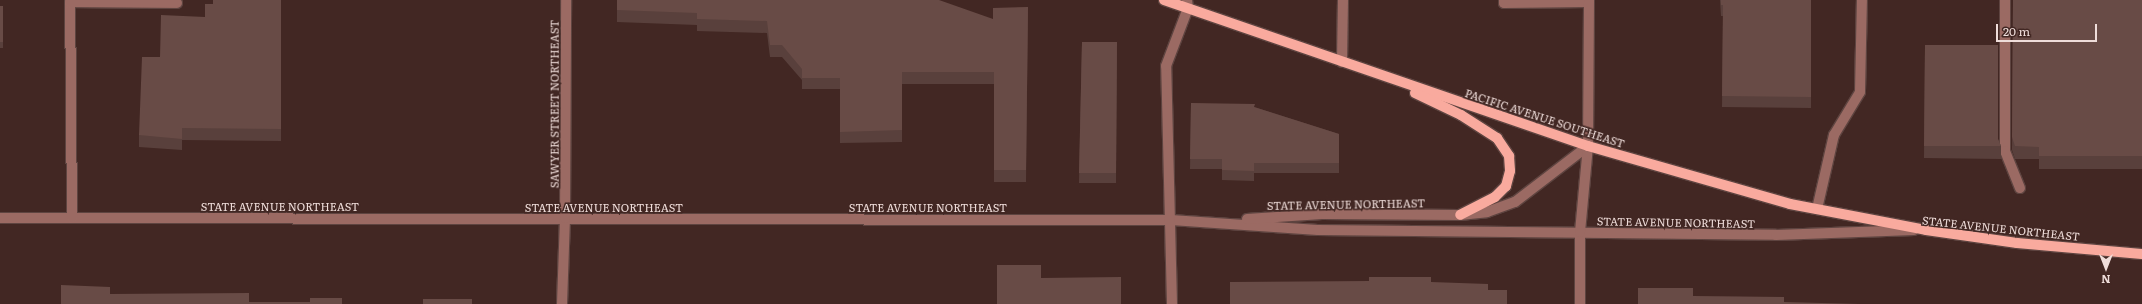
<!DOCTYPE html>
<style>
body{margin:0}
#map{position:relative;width:2142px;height:304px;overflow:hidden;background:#422723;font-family:Literata,serif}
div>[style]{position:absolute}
.roads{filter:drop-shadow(1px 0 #5e4440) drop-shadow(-1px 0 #5e4440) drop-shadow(0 1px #5e4440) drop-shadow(0 -1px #5e4440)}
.minor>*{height:10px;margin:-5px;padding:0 5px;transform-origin:5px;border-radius:5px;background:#9b6a63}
.major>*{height:10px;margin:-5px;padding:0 5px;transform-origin:5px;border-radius:5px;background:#f9aa9e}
.wall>*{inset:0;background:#59403c}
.building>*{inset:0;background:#684b46}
span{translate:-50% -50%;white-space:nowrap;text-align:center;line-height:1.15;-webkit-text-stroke:3px #422723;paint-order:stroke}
.street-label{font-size:11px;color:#efddda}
.north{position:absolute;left:2086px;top:248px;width:40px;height:40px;-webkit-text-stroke:3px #422723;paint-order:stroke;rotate:180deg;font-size:11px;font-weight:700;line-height:16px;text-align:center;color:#efddda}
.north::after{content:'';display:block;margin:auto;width:14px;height:18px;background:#efddda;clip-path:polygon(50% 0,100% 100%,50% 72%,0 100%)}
.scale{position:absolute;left:1996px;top:24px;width:101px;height:18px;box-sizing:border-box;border:2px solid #efddda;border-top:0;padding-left:5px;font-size:12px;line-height:14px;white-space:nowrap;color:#efddda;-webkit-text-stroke:3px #422723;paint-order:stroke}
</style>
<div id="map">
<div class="roads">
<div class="minor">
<i style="left:1504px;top:0;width:3px;rotate:90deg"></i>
<i style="left:1504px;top:3px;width:85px;rotate:-0.7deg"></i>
<i style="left:2005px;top:0;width:151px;rotate:90deg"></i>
<i style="left:2005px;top:151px;width:40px;rotate:68deg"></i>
<i style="left:1342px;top:62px;width:62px;rotate:-89.1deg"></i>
<i style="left:1817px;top:209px;width:76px;rotate:-77.1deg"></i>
<i style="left:1834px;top:135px;width:50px;rotate:-58.8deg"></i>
<i style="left:1860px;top:92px;width:92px;rotate:-88.8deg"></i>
<i style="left:0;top:218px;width:1171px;rotate:0.1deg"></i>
<i style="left:1171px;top:220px;width:147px;rotate:3.9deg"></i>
<i style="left:1318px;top:230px;width:458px;rotate:0.6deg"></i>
<i style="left:1776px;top:235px;width:138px;rotate:-2.1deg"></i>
<i style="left:72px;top:218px;width:216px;rotate:-90.5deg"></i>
<i style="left:70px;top:2px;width:107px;rotate:0.5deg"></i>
<i style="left:1247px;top:219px;width:75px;rotate:-3.8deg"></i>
<i style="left:1322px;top:214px;width:138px;rotate:0.4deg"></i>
<i style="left:1460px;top:215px;width:27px;rotate:-6deg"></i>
<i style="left:1487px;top:212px;width:30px;rotate:-20deg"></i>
<i style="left:1515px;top:202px;width:92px;rotate:-37.5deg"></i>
<i style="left:562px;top:304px;width:86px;rotate:-88deg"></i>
<i style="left:565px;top:218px;width:218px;rotate:-89.7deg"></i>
<i style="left:1172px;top:304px;width:238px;rotate:-91.4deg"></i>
<i style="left:1166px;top:66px;width:62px;rotate:-69.2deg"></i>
<i style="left:1188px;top:8px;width:8px;rotate:-97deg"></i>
<i style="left:1580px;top:304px;width:72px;rotate:-90deg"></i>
<i style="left:1580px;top:232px;width:86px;rotate:-84.7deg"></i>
<i style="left:1588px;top:146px;width:146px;rotate:-89.6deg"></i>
</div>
<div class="major">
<i style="left:1164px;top:0;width:448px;rotate:19deg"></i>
<i style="left:1588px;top:146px;width:210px;rotate:16deg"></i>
<i style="left:1790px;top:204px;width:138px;rotate:10.8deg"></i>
<i style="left:1926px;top:230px;width:92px;rotate:8.1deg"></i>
<i style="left:2017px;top:243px;width:125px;rotate:5deg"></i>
<i style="left:1415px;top:93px;width:51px;rotate:25.6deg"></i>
<i style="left:1461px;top:115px;width:43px;rotate:32.6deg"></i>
<i style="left:1497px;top:138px;width:22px;rotate:56deg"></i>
<i style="left:1509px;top:156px;width:15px;rotate:86deg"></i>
<i style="left:1510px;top:171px;width:16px;rotate:105deg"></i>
<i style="left:1506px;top:186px;width:16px;rotate:135deg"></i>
<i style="left:1495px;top:197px;width:39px;rotate:153deg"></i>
</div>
</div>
<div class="wall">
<i style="clip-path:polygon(281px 0,281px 141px,182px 140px,182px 150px,139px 147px,139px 135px,160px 57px,205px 17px,213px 4px)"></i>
<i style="clip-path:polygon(617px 0,993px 19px,1028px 7px,1026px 182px,994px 182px,994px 84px,902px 84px,902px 142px,840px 143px,840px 89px,802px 89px,802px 80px,782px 57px,770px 57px,767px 33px,697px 31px,697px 25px,617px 22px)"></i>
<i style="clip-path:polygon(1720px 0,1811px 0,1811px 108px,1722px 107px,1723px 16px,1721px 16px)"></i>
<i style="clip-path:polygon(2013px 0,2142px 0,2142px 169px,2039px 169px,2039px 159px,2015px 159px,2012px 150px)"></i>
<i style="clip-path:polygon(0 6px,3px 6px,3px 48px,0 48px)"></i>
<i style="clip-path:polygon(1082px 42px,1117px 42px,1116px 183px,1079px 183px)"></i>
<i style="clip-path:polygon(1925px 45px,1998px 139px,2001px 146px,2001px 159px,1924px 158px)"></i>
<i style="clip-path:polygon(1191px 103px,1254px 107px,1339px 134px,1339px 173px,1254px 173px,1254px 181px,1222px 180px,1222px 169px,1190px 169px)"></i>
</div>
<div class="building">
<i style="clip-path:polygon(213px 0,281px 0,281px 129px,182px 128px,182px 139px,139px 135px,142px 57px,160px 57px,161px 15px,205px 17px,205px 4px,213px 4px)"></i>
<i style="clip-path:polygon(617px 0,939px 0,993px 19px,993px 8px,1028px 7px,1026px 170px,994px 170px,994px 72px,902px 72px,902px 130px,840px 132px,840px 78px,802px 78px,802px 69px,782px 45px,770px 45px,767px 21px,697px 19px,697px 13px,617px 10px)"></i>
<i style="clip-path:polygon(1721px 0,1811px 0,1811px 97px,1722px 96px,1723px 5px,1721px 5px)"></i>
<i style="clip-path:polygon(2013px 0,2142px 0,2142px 156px,2039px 156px,2039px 147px,2015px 146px,2012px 137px)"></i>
<i style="clip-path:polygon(0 6px,3px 6px,3px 42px,0 42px)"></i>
<i style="clip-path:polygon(1082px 42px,1117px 42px,1116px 173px,1079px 173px)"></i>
<i style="clip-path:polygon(1925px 45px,1998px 45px,1998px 139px,2001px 146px,1924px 146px)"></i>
<i style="clip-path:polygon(1191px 103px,1255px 104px,1254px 107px,1339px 134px,1339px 163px,1254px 163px,1254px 171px,1222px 170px,1222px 159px,1190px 159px)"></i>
<i style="clip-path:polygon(997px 265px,1041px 265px,1041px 278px,1121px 277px,1121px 304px,997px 304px)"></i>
<i style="clip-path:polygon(1369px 277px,1431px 277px,1431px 282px,1488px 284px,1488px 290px,1507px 290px,1507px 304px,1230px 304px,1230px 282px,1369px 281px)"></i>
<i style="clip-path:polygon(61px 285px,110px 287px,110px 294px,249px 293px,249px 302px,310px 302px,310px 298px,342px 298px,342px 304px,61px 304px)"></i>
<i style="clip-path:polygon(1638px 288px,1693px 288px,1693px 296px,1784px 297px,1784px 302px,1860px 304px,1638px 304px)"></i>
<i style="clip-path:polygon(423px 299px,472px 299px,472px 304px,423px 304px)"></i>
</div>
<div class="street-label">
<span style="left:554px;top:104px;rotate:-90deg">SAWYER STREET NORTHEAST</span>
<span style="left:1545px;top:118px;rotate:18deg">PACIFIC AVENUE SOUTHEAST</span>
<span style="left:1346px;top:204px;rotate:-1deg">STATE AVENUE NORTHEAST</span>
<span style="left:280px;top:206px">STATE AVENUE NORTHEAST</span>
<span style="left:604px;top:207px">STATE AVENUE NORTHEAST</span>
<span style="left:928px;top:207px">STATE AVENUE NORTHEAST</span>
<span style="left:1676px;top:222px;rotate:1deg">STATE AVENUE NORTHEAST</span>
<span style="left:2001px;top:228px;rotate:6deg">STATE AVENUE NORTHEAST</span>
</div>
<div class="north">N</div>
<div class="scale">20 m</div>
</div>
